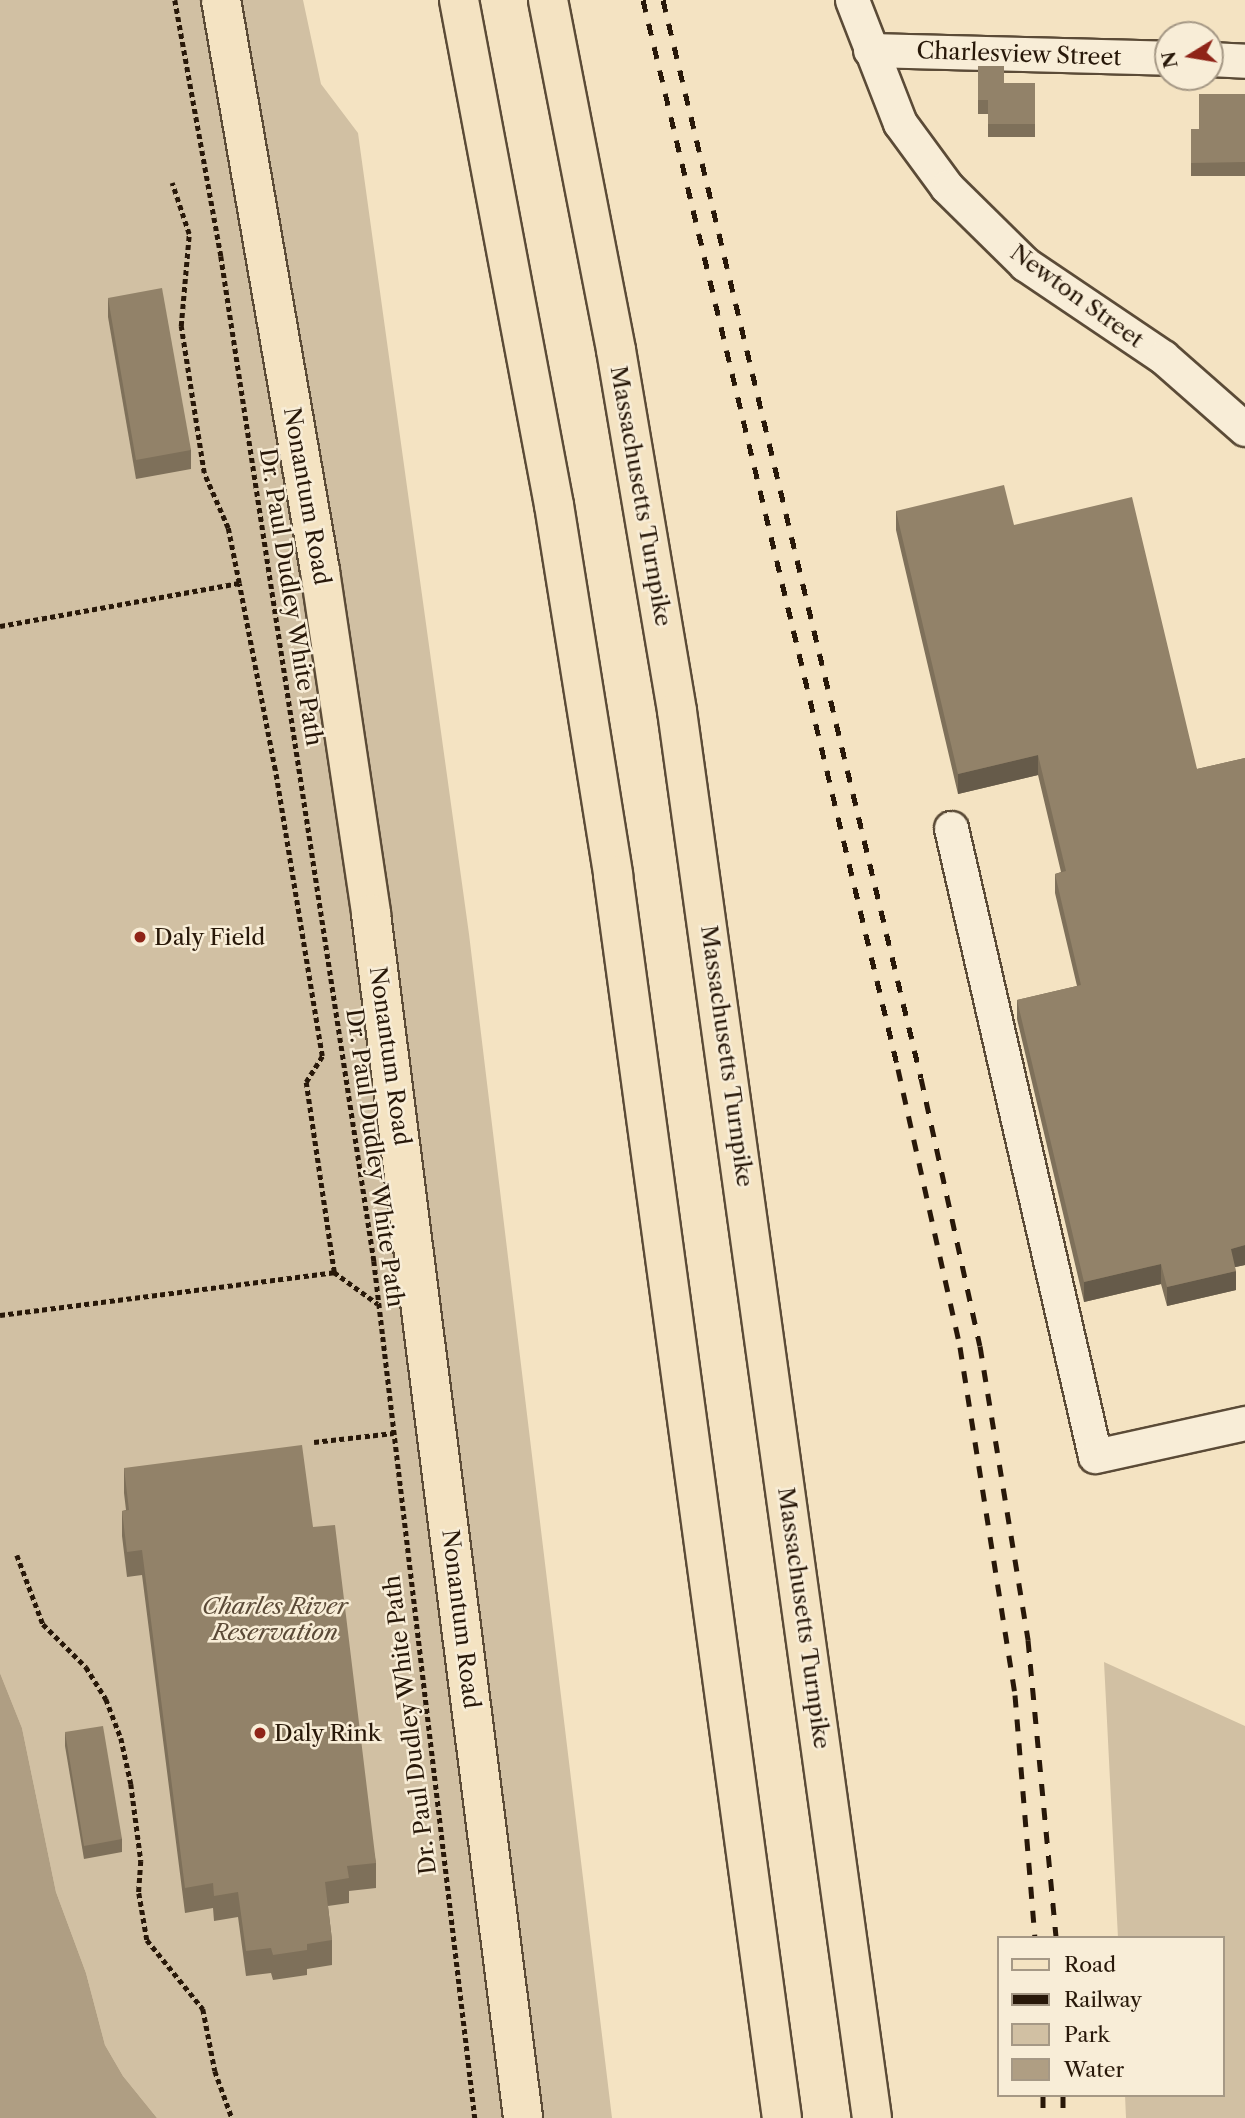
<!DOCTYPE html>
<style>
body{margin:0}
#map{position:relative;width:1245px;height:2118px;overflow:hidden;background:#f4e3c2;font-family:"Libre Caslon Text",serif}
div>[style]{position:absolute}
.green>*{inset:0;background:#d1c0a3}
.water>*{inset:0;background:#af9e83}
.path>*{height:4.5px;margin-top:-2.25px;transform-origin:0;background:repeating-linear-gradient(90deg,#281809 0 5px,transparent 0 8.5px)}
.roads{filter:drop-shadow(2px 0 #5b4b37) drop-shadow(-2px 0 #5b4b37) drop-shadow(0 2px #5b4b37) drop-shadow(0 -2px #5b4b37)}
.minor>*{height:33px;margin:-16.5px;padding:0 16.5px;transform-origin:16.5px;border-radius:16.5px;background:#f8edd7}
.major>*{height:38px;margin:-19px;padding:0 19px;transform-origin:19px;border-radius:19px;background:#f4e3c2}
.highway>*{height:38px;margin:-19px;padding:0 19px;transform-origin:19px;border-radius:19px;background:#f4e3c2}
.rail>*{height:5px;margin-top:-2.5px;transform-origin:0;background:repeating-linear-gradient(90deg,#281809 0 12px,transparent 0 24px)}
.wall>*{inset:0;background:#7e705a}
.shaded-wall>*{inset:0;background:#665b4a}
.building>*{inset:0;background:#928269}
.dots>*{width:19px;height:19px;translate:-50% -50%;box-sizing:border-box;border:4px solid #f8edd7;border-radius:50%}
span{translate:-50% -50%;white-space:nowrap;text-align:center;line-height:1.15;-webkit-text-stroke:5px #f8edd7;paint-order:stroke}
.street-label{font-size:23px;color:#281809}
.poi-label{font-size:23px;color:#281809}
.left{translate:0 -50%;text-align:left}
.park-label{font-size:23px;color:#5b4a37;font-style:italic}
.legend{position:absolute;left:997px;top:1936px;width:228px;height:161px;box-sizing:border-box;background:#f8edd7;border:2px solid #a59885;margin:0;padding:9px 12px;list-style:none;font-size:21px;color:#281809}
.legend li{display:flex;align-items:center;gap:14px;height:35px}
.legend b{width:35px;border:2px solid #a59885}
.north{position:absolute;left:1154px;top:21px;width:70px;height:70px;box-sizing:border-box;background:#f8edd7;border:2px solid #a59885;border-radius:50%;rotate:259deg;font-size:19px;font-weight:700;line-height:28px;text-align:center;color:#281809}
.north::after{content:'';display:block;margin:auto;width:24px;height:32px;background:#8f2418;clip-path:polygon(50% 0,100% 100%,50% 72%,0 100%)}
</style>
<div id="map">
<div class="green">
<i style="clip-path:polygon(0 0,303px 0,321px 84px,358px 133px,469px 934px,612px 2118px,157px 2118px,123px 2076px,105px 2045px,86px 1973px,56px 1892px,22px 1728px,0 1673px)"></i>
<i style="clip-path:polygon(1104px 1662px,1245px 1726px,1245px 2118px,1126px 2118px,1125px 2095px,1222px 2095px,1222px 1938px,1118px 1938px)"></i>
</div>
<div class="water">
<i style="clip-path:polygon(0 1673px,22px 1728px,56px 1892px,86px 1973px,105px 2045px,123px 2076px,157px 2118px,0 2118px)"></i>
</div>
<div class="path">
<i style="left:175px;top:0;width:260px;rotate:79.8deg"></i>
<i style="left:221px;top:256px;width:1017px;rotate:81.34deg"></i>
<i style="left:374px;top:1261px;width:863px;rotate:83.28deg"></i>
<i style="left:0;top:626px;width:243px;rotate:-10.2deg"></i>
<i style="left:334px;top:1272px;width:54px;rotate:36deg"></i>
<i style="left:0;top:1315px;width:337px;rotate:-7.3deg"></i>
<i style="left:334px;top:1272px;width:192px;rotate:-98.4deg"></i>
<i style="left:306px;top:1082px;width:31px;rotate:-58deg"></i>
<i style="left:322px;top:1056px;width:290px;rotate:-99.3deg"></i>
<i style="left:275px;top:770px;width:190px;rotate:-100.9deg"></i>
<i style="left:239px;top:583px;width:56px;rotate:-101.3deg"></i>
<i style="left:228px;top:528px;width:60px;rotate:-113.6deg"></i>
<i style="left:204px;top:473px;width:149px;rotate:-98.9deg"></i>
<i style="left:181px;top:326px;width:92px;rotate:-85deg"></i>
<i style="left:189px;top:234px;width:54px;rotate:-108.4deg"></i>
<i style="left:314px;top:1442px;width:80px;rotate:-6.5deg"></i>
<i style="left:17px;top:1555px;width:74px;rotate:69.4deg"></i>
<i style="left:43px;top:1624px;width:61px;rotate:45deg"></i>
<i style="left:86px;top:1667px;width:38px;rotate:58deg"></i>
<i style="left:106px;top:1699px;width:42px;rotate:69deg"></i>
<i style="left:121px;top:1738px;width:47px;rotate:77.7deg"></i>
<i style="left:131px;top:1784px;width:78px;rotate:82.6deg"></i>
<i style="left:141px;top:1861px;width:32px;rotate:94deg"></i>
<i style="left:139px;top:1893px;width:48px;rotate:80.3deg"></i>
<i style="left:147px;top:1940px;width:89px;rotate:50.9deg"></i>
<i style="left:203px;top:2009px;width:63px;rotate:79deg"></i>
<i style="left:215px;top:2071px;width:50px;rotate:70.1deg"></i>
</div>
<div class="roads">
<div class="minor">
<i style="left:852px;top:0;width:132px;rotate:68.7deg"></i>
<i style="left:900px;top:123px;width:79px;rotate:53.7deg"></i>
<i style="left:947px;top:187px;width:110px;rotate:44.6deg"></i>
<i style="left:1025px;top:264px;width:166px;rotate:34deg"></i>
<i style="left:1163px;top:357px;width:109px;rotate:41.3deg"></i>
<i style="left:870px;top:50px;width:298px;rotate:1.5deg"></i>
<i style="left:1210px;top:59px;width:35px;rotate:3deg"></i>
<i style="left:951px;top:828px;width:644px;rotate:77.09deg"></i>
<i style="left:1095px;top:1456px;width:154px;rotate:-12.4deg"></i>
</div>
<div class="major">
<i style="left:221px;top:0;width:580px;rotate:80.16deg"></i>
<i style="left:320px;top:571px;width:347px;rotate:81.5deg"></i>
<i style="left:371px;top:914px;width:1214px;rotate:82.8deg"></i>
</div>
<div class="highway">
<i style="left:459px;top:0;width:514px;rotate:79.35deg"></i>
<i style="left:554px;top:505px;width:375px;rotate:80.9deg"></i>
<i style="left:613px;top:875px;width:1254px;rotate:82.26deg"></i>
<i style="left:548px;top:0;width:357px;rotate:79deg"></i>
<i style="left:616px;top:350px;width:366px;rotate:80.4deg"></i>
<i style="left:677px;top:711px;width:1420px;rotate:82.11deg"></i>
</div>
</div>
<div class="rail">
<i style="left:643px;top:0;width:1099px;rotate:76.58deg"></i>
<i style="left:898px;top:1069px;width:285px;rotate:77.4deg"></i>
<i style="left:960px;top:1347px;width:352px;rotate:81deg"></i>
<i style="left:1015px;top:1695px;width:244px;rotate:85.3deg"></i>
<i style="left:663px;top:0;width:1108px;rotate:76.54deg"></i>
<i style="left:921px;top:1078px;width:274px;rotate:77.6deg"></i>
<i style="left:980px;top:1346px;width:298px;rotate:80.7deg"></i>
<i style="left:1028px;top:1640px;width:299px;rotate:84.6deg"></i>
<i style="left:1043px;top:2095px;width:23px;rotate:90deg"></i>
<i style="left:1063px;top:2095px;width:23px;rotate:90deg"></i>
</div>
<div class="wall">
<i style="clip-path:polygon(978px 66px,1004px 83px,1035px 83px,1035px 137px,988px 137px,988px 114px,978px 114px)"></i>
<i style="clip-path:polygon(1245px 94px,1245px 176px,1191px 176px,1191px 129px,1199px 129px)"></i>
<i style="clip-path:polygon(108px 298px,191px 450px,191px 469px,136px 479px,108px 317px)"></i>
<i style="clip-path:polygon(896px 511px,1014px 525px,1197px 769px,1245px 758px,1245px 1265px,1235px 1267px,1236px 1290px,1167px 1306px,1161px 1284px,1084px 1302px,1017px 1019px,1017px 1000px,1077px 986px,1055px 893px,1055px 874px,1061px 872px,1038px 775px,958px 794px,896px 530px)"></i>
<i style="clip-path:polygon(124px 1468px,313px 1527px,376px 1863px,376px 1888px,349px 1891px,349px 1903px,328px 1906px,332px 1940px,332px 1965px,307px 1969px,307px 1975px,273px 1980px,271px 1973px,246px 1976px,238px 1917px,214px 1921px,213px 1908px,185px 1913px,142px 1575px,127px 1577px,122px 1536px,122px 1511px,126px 1510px,124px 1493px)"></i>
<i style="clip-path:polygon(65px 1732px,122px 1839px,122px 1852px,84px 1859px,65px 1746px)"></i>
</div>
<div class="shaded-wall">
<i style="clip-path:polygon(1038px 755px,1038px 775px,958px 794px,958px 774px)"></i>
<i style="clip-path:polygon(1245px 1245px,1245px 1265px,1231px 1268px,1231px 1249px)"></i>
<i style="clip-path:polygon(1161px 1264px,1161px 1284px,1084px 1302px,1084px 1282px)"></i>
<i style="clip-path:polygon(1236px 1271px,1236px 1290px,1167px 1306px,1167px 1287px)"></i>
</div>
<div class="building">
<i style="clip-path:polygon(978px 66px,1004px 66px,1004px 83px,1035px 83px,1035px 124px,988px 124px,988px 100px,978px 100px)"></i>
<i style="clip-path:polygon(1199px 94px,1245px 94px,1245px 162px,1191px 163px,1191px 129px,1199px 129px)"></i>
<i style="clip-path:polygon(162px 288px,191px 450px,136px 460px,108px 298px)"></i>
<i style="clip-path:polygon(1004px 485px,1014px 525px,1132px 497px,1197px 769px,1245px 758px,1245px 1245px,1231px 1249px,1236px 1271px,1167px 1287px,1161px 1264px,1084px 1282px,1017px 1000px,1081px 985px,1055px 874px,1066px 871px,1038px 755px,958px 774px,896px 511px)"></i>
<i style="clip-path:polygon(302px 1445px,313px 1527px,335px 1525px,376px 1863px,347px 1866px,349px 1878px,325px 1882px,332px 1940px,307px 1944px,307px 1950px,273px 1955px,271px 1948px,246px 1951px,238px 1892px,214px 1896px,213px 1883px,185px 1888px,142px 1550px,127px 1552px,122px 1511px,129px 1510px,124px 1468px)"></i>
<i style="clip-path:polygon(103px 1726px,122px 1839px,84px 1846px,65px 1732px)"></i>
</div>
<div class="dots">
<i style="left:140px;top:937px;background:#8f2418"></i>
<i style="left:260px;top:1733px;background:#8f2418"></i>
</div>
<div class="street-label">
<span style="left:1019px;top:54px;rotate:2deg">Charlesview Street</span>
<span style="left:1077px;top:296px;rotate:36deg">Newton Street</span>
<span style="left:307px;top:496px;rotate:80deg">Nonantum Road</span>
<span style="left:641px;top:496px;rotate:80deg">Massachusetts Turnpike</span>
<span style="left:291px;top:597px;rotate:81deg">Dr. Paul Dudley White Path</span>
<span style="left:390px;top:1056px;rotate:82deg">Nonantum Road</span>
<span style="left:727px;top:1056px;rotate:82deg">Massachusetts Turnpike</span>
<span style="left:375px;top:1158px;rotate:82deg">Dr. Paul Dudley White Path</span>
<span style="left:804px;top:1618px;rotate:82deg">Massachusetts Turnpike</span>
<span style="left:461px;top:1619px;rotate:83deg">Nonantum Road</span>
<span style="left:410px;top:1725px;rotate:-97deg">Dr. Paul Dudley White Path</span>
</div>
<div class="poi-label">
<span class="left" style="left:154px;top:937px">Daly Field</span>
<span class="left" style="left:274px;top:1733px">Daly Rink</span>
</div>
<div class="park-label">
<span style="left:275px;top:1619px">Charles River<br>Reservation</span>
</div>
<ul class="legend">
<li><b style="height:9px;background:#f4e3c2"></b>Road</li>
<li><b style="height:9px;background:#281809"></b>Railway</li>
<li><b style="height:19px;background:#d1c0a3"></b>Park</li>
<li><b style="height:19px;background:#af9e83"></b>Water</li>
</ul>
<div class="north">N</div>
</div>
